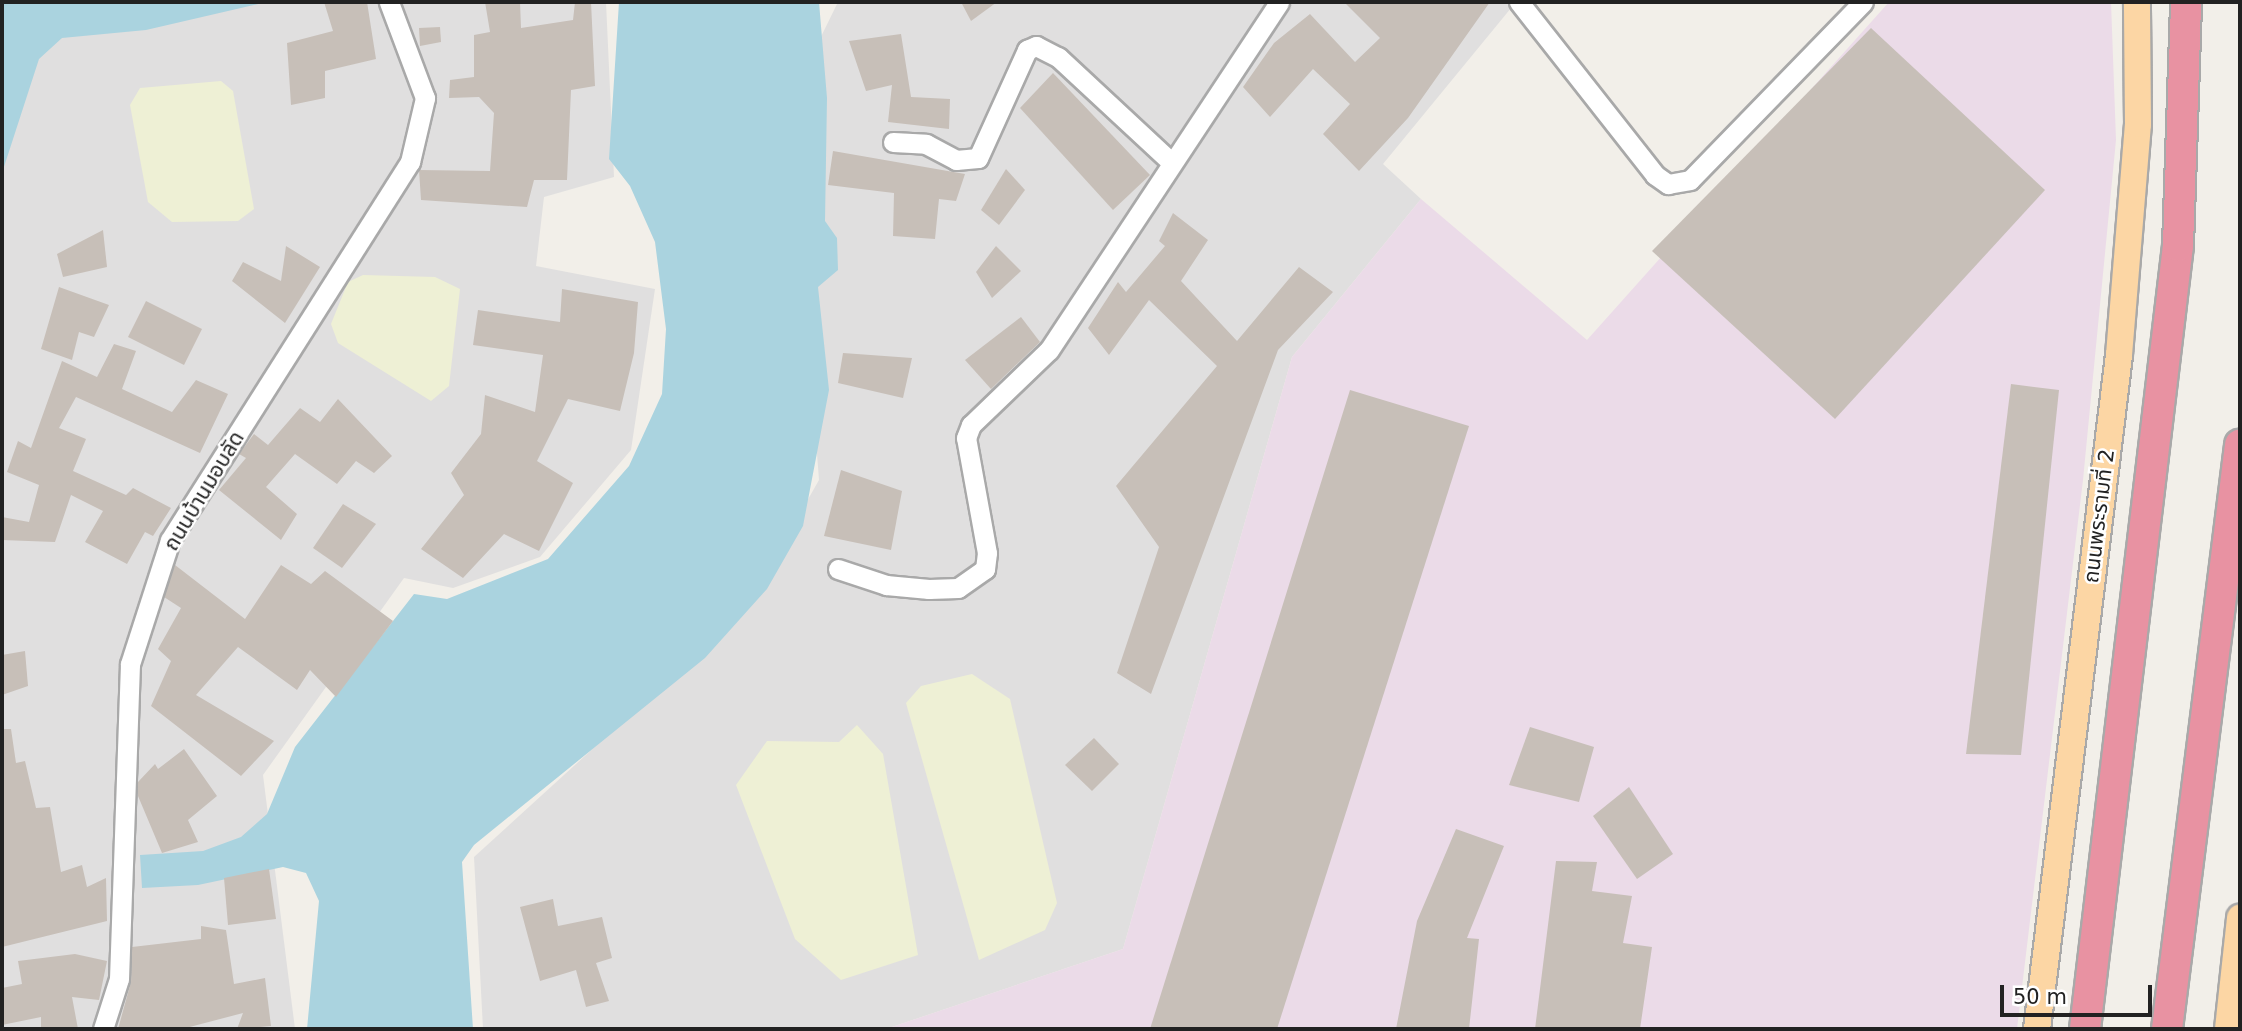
<!DOCTYPE html>
<meta charset="utf-8">
<style>
body{margin:0}
#map{position:relative;width:2242px;height:1031px;overflow:hidden;background:#f2efe9;font-family:"DejaVu Sans","Noto Sans Thai",sans-serif}
div>[style]{position:absolute}
.residential>*{inset:0;background:#e0dfdf}
.industrial>*{inset:0;background:#ebdbe8}
.farmland>*{inset:0;background:#eef0d5}
.water>*{inset:0;background:#aad3df}
.building>*{inset:0;background:#c7bfb8}
.roads{filter:drop-shadow(2px 0 #a9a9a9) drop-shadow(-2px 0 #a9a9a9) drop-shadow(0 2px #a9a9a9) drop-shadow(0 -2px #a9a9a9)}
.minor>*{height:19px;margin:-9.5px;padding:0 9.5px;transform-origin:9.5px;border-radius:9.5px;background:#fff}
.major>*{height:26px;margin:-13px;padding:0 13px;transform-origin:13px;border-radius:13px;background:#fcd6a4}
.highway>*{height:30px;margin:-15px;padding:0 15px;transform-origin:15px;border-radius:15px;background:#e892a2}
span{translate:-50% -50%;white-space:nowrap;text-align:center;line-height:1.15;-webkit-text-stroke:5px #fff;paint-order:stroke}
.street-label{font-size:21px;color:#222}
.frame{position:absolute;inset:0;border:4px solid #222;pointer-events:none}
.scale{position:absolute;left:2000px;top:985px;width:152px;height:32px;box-sizing:border-box;border:4px solid #222;border-top:0;padding-left:9px;font-size:21px;line-height:24px;white-space:nowrap;color:#222;-webkit-text-stroke:5px #fff;paint-order:stroke}
</style>
<div id="map">
<div class="residential">
<i style="clip-path:polygon(2px 2px,606px 2px,614px 177px,544px 197px,536px 266px,655px 289px,631px 450px,540px 557px,453px 588px,404px 578px,263px 775px,295px 1029px,2px 1029px)"></i>
<i style="clip-path:polygon(838px 2px,1516px 2px,1383px 164px,1421px 199px,1292px 357px,1123px 949px,886px 1029px,483px 1029px,474px 857px,745px 610px,819px 480px,790px 100px)"></i>
</div>
<div class="industrial">
<i style="clip-path:polygon(1889px 2px,2111px 2px,2116px 140px,2083px 480px,2017px 1029px,886px 1029px,1123px 949px,1292px 357px,1421px 199px,1587px 340px)"></i>
</div>
<div class="farmland">
<i style="clip-path:polygon(221px 81px,233px 91px,254px 209px,238px 221px,172px 222px,148px 202px,130px 105px,140px 88px)"></i>
<i style="clip-path:polygon(363px 275px,435px 277px,460px 289px,449px 386px,431px 401px,338px 343px,331px 324px,348px 282px)"></i>
<i style="clip-path:polygon(972px 674px,1010px 699px,1057px 903px,1045px 930px,979px 960px,906px 703px,921px 686px)"></i>
<i style="clip-path:polygon(857px 725px,883px 754px,918px 955px,841px 980px,795px 939px,736px 785px,767px 741px,839px 742px)"></i>
</div>
<div class="water">
<i style="clip-path:polygon(4px 2px,267px 2px,146px 30px,62px 38px,39px 59px,2px 173px)"></i>
<i style="clip-path:polygon(619px 2px,819px 2px,827px 98px,825px 221px,837px 238px,838px 270px,818px 287px,829px 390px,803px 526px,767px 589px,705px 658px,474px 845px,462px 862px,473px 1029px,307px 1029px,319px 901px,306px 873px,283px 867px,198px 885px,142px 888px,140px 855px,203px 851px,241px 837px,267px 814px,295px 747px,414px 594px,447px 599px,548px 559px,629px 466px,662px 394px,666px 329px,655px 242px,630px 186px,609px 159px)"></i>
</div>
<div class="building">
<i style="clip-path:polygon(324px 2px,367px 2px,376px 59px,325px 71px,325px 98px,291px 105px,287px 43px,333px 31px)"></i>
<i style="clip-path:polygon(485px 2px,520px 2px,521px 28px,573px 20px,575px 2px,591px 2px,595px 86px,571px 90px,567px 180px,534px 180px,527px 207px,421px 200px,419px 170px,490px 171px,494px 113px,479px 97px,449px 98px,450px 80px,474px 77px,474px 35px,490px 32px)"></i>
<i style="clip-path:polygon(961px 2px,997px 2px,971px 21px)"></i>
<i style="clip-path:polygon(1344px 2px,1490px 2px,1408px 118px,1359px 171px,1323px 134px,1350px 104px,1313px 69px,1270px 117px,1243px 87px,1274px 43px,1310px 14px,1355px 62px,1380px 38px)"></i>
<i style="clip-path:polygon(440px 27px,441px 42px,420px 46px,419px 28px)"></i>
<i style="clip-path:polygon(1871px 28px,2045px 190px,1835px 419px,1652px 251px)"></i>
<i style="clip-path:polygon(901px 34px,911px 97px,950px 99px,949px 129px,888px 122px,892px 85px,866px 91px,849px 41px)"></i>
<i style="clip-path:polygon(1053px 73px,1150px 175px,1113px 210px,1020px 108px)"></i>
<i style="clip-path:polygon(833px 151px,965px 174px,956px 201px,939px 199px,935px 239px,893px 236px,894px 193px,828px 185px)"></i>
<i style="clip-path:polygon(1006px 169px,1025px 190px,999px 225px,981px 210px)"></i>
<i style="clip-path:polygon(1173px 213px,1208px 240px,1181px 281px,1237px 341px,1299px 267px,1333px 292px,1278px 350px,1151px 694px,1117px 673px,1159px 547px,1116px 486px,1217px 366px,1149px 300px,1109px 355px,1088px 328px,1118px 282px,1126px 292px,1165px 246px,1159px 241px)"></i>
<i style="clip-path:polygon(103px 230px,107px 267px,63px 277px,57px 254px)"></i>
<i style="clip-path:polygon(286px 246px,320px 267px,285px 323px,232px 281px,243px 262px,281px 281px)"></i>
<i style="clip-path:polygon(996px 246px,1021px 271px,992px 298px,976px 272px)"></i>
<i style="clip-path:polygon(59px 287px,109px 305px,94px 337px,79px 332px,72px 360px,41px 349px)"></i>
<i style="clip-path:polygon(562px 289px,638px 302px,634px 353px,620px 411px,568px 399px,537px 461px,573px 483px,539px 551px,504px 534px,463px 578px,421px 549px,464px 495px,451px 473px,481px 434px,485px 395px,535px 412px,543px 355px,473px 345px,478px 310px,560px 322px)"></i>
<i style="clip-path:polygon(146px 301px,202px 329px,184px 365px,128px 337px)"></i>
<i style="clip-path:polygon(1021px 317px,1040px 342px,991px 389px,965px 360px)"></i>
<i style="clip-path:polygon(114px 344px,136px 351px,122px 389px,172px 412px,196px 380px,228px 394px,200px 453px,76px 397px,59px 428px,86px 439px,73px 471px,126px 495px,133px 488px,171px 508px,153px 536px,145px 532px,127px 564px,85px 542px,103px 511px,71px 495px,55px 542px,2px 540px,2px 517px,29px 522px,39px 485px,7px 472px,18px 441px,31px 448px,62px 361px,97px 377px)"></i>
<i style="clip-path:polygon(843px 353px,912px 358px,903px 398px,838px 383px)"></i>
<i style="clip-path:polygon(2011px 384px,2059px 390px,2021px 755px,1966px 754px)"></i>
<i style="clip-path:polygon(1350px 390px,1469px 426px,1277px 1029px,1150px 1029px)"></i>
<i style="clip-path:polygon(338px 399px,392px 456px,374px 473px,356px 461px,337px 484px,295px 454px,266px 487px,297px 514px,281px 540px,219px 490px,246px 458px,239px 454px,254px 434px,268px 445px,300px 408px,320px 422px)"></i>
<i style="clip-path:polygon(841px 470px,902px 491px,891px 550px,824px 536px)"></i>
<i style="clip-path:polygon(343px 504px,376px 524px,342px 568px,313px 548px)"></i>
<i style="clip-path:polygon(175px 565px,245px 619px,281px 565px,311px 584px,325px 571px,393px 621px,336px 697px,310px 670px,297px 690px,238px 647px,196px 695px,274px 741px,241px 776px,151px 706px,171px 661px,158px 649px,181px 608px,164px 597px)"></i>
<i style="clip-path:polygon(25px 651px,28px 686px,2px 695px,2px 655px)"></i>
<i style="clip-path:polygon(1530px 727px,1594px 747px,1579px 802px,1509px 785px)"></i>
<i style="clip-path:polygon(2px 729px,11px 729px,16px 763px,25px 761px,36px 808px,50px 807px,61px 872px,82px 865px,87px 887px,106px 878px,107px 921px,2px 947px)"></i>
<i style="clip-path:polygon(1094px 738px,1119px 764px,1092px 791px,1065px 765px)"></i>
<i style="clip-path:polygon(184px 749px,217px 796px,188px 820px,198px 842px,162px 853px,138px 796px,138px 782px,155px 764px,158px 769px)"></i>
<i style="clip-path:polygon(1629px 787px,1673px 854px,1637px 879px,1593px 816px)"></i>
<i style="clip-path:polygon(1456px 829px,1504px 846px,1467px 938px,1479px 939px,1469px 1029px,1396px 1029px,1417px 921px)"></i>
<i style="clip-path:polygon(1556px 861px,1597px 862px,1592px 891px,1632px 896px,1623px 943px,1652px 947px,1640px 1029px,1535px 1029px)"></i>
<i style="clip-path:polygon(269px 869px,276px 919px,228px 925px,224px 878px)"></i>
<i style="clip-path:polygon(553px 899px,558px 926px,602px 917px,612px 958px,596px 963px,609px 1001px,586px 1007px,576px 970px,540px 981px,520px 907px)"></i>
<i style="clip-path:polygon(201px 926px,226px 930px,234px 984px,265px 978px,271px 1026px,237px 1029px,243px 1013px,182px 1029px,118px 1029px,131px 982px,132px 947px,201px 939px)"></i>
<i style="clip-path:polygon(75px 954px,107px 961px,99px 1000px,72px 997px,78px 1029px,41px 1029px,41px 1017px,2px 1025px,2px 988px,22px 984px,18px 961px)"></i>
</div>
<div class="roads">
<div class="minor">
<i style="left:1519px;top:2px;width:220px;rotate:51.8deg"></i>
<i style="left:1655px;top:175px;width:16px;rotate:35deg"></i>
<i style="left:1668px;top:184px;width:22px;rotate:-10deg"></i>
<i style="left:1690px;top:180px;width:248px;rotate:-45.8deg"></i>
<i style="left:893px;top:142px;width:33px;rotate:3deg"></i>
<i style="left:926px;top:144px;width:34px;rotate:28deg"></i>
<i style="left:956px;top:160px;width:22px;rotate:-5deg"></i>
<i style="left:978px;top:158px;width:119px;rotate:-65.6deg"></i>
<i style="left:1027px;top:50px;width:10px;rotate:-24deg"></i>
<i style="left:1036px;top:46px;width:25px;rotate:27deg"></i>
<i style="left:1058px;top:57px;width:153px;rotate:42.9deg"></i>
<i style="left:838px;top:569px;width:51px;rotate:18.4deg"></i>
<i style="left:886px;top:585px;width:43px;rotate:5.3deg"></i>
<i style="left:929px;top:589px;width:29px;rotate:-2deg"></i>
<i style="left:958px;top:588px;width:33px;rotate:-35deg"></i>
<i style="left:985px;top:569px;width:16px;rotate:-83deg"></i>
<i style="left:987px;top:553px;width:117px;rotate:-100.3deg"></i>
<i style="left:966px;top:438px;width:14px;rotate:-69deg"></i>
<i style="left:971px;top:425px;width:108px;rotate:-43.9deg"></i>
<i style="left:1049px;top:350px;width:417px;rotate:-56.5deg"></i>
<i style="left:103px;top:1029px;width:52px;rotate:-72.3deg"></i>
<i style="left:119px;top:979px;width:315px;rotate:-88deg"></i>
<i style="left:130px;top:664px;width:130px;rotate:-72.1deg"></i>
<i style="left:170px;top:540px;width:448px;rotate:-57.6deg"></i>
<i style="left:410px;top:162px;width:66px;rotate:-76.8deg"></i>
<i style="left:425px;top:98px;width:103px;rotate:-110.6deg"></i>
</div>
<div class="major">
<i style="left:2037px;top:1029px;width:679px;rotate:-83.06deg"></i>
<i style="left:2119px;top:355px;width:232px;rotate:-85.3deg"></i>
<i style="left:2138px;top:124px;width:122px;rotate:-90.5deg"></i>
<i style="left:2228px;top:1029px;width:112px;rotate:-83.8deg"></i>
</div>
<div class="highway">
<i style="left:2085px;top:1029px;width:789px;rotate:-83.23deg"></i>
<i style="left:2178px;top:246px;width:244px;rotate:-88.1deg"></i>
<i style="left:2167px;top:1029px;width:589px;rotate:-82.87deg"></i>
</div>
</div>
<div class="street-label">
<span style="left:204px;top:491px;rotate:-59deg">ถนนบ้านมอบลัด</span>
<span style="left:2099px;top:516px;rotate:-83deg">ถนนพระรามที่ 2</span>
</div>
<div class="frame"></div>
<div class="scale">50 m</div>
</div>
